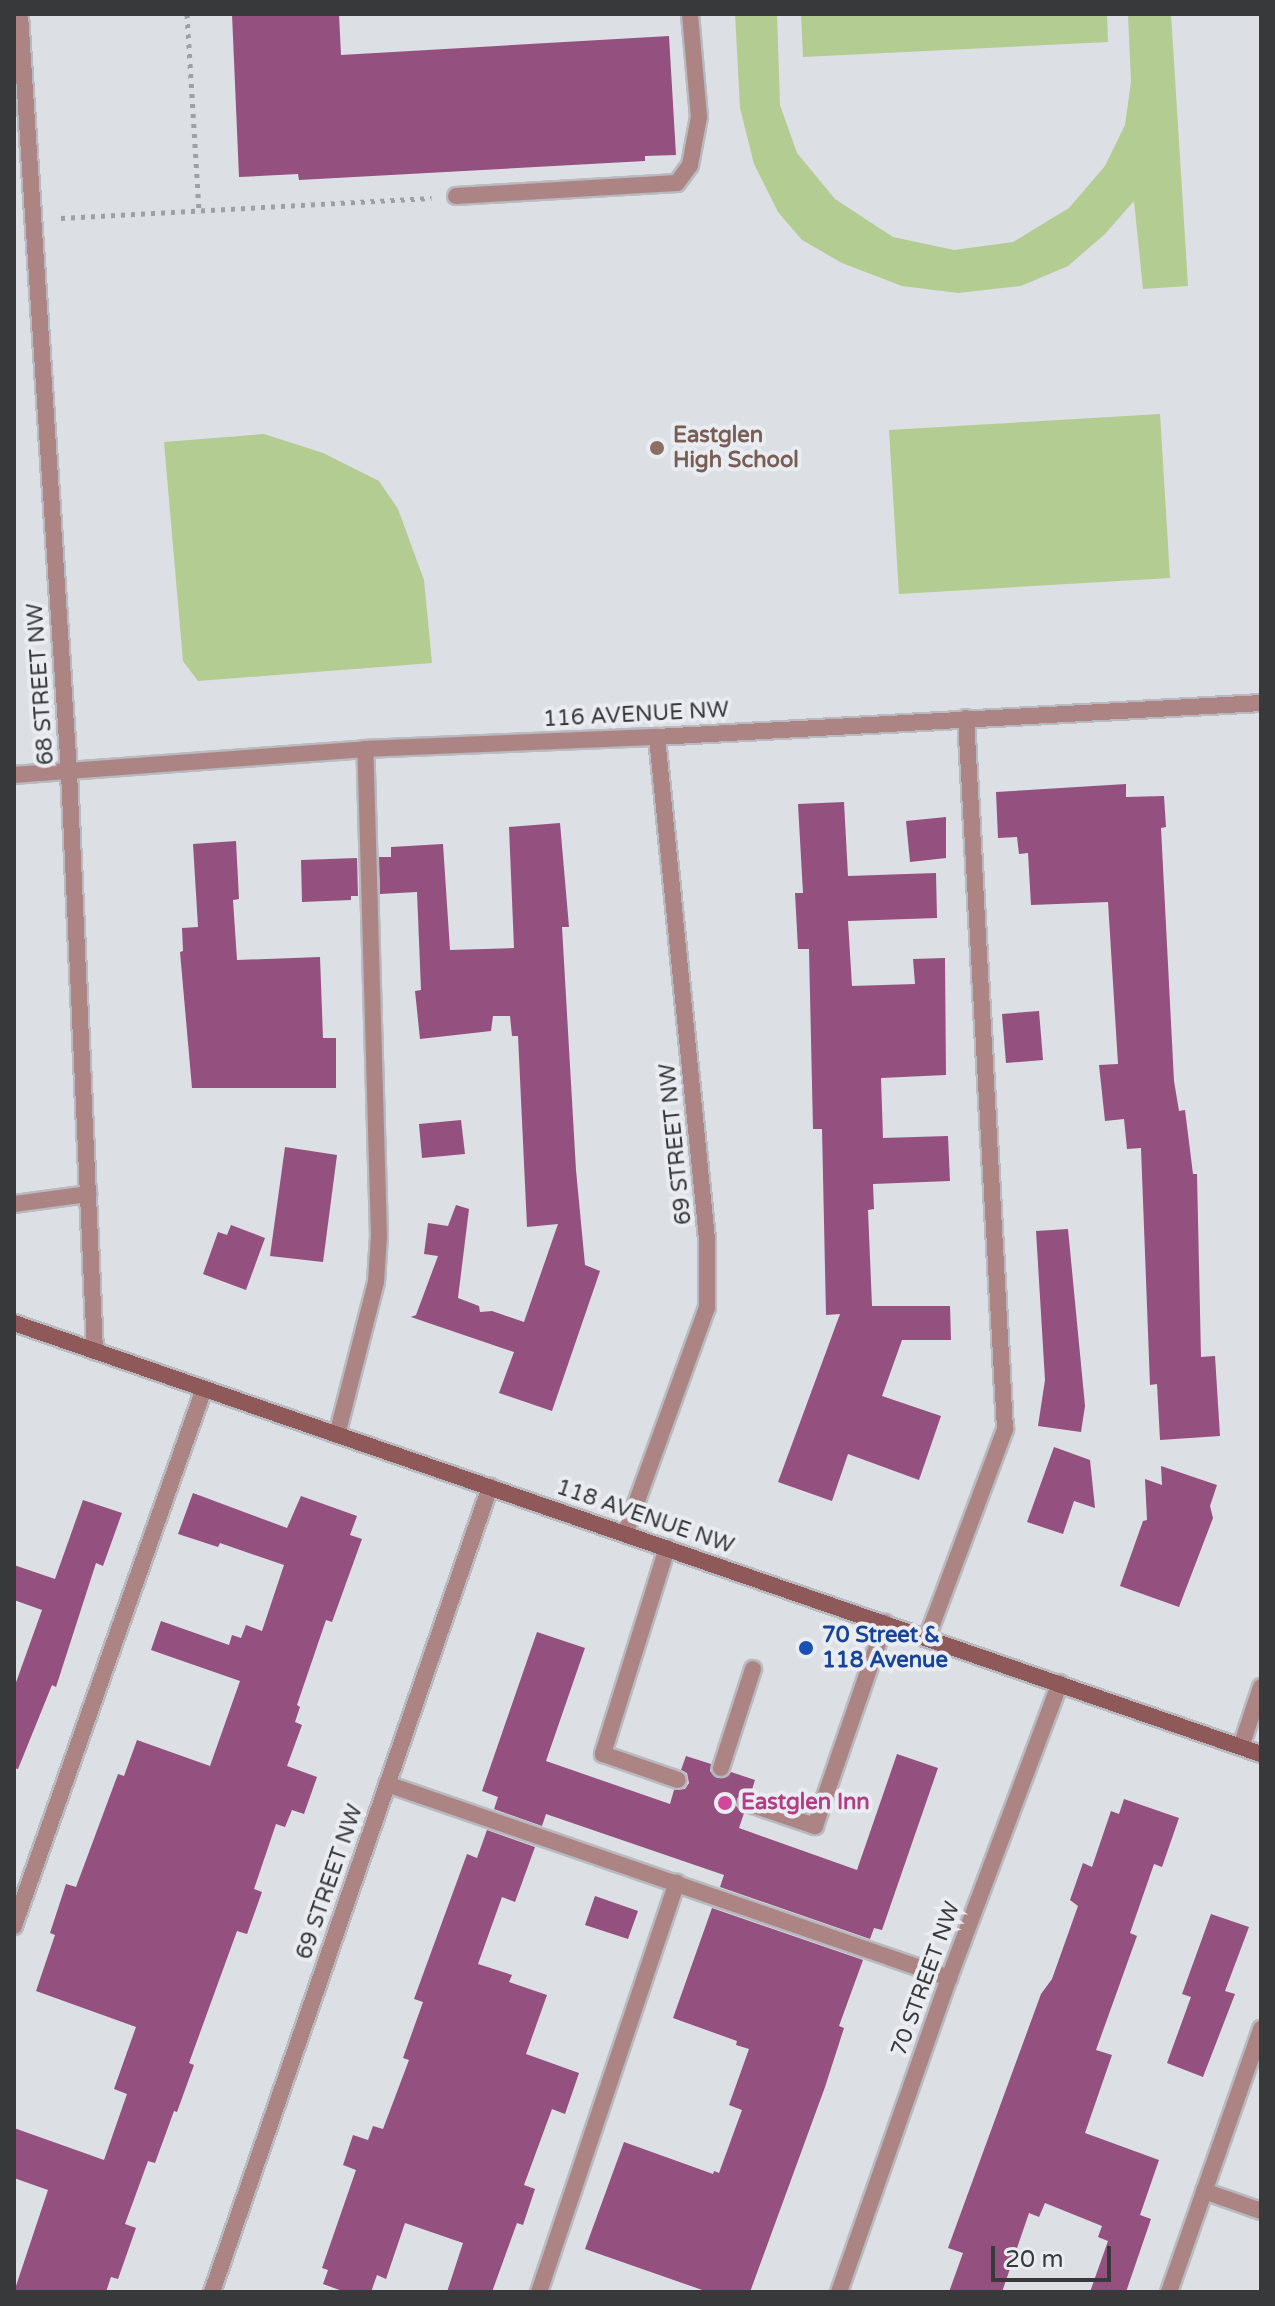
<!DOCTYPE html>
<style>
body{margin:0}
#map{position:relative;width:1275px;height:2306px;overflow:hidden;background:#dcdfe4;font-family:"Varela Round",sans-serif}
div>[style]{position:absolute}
.green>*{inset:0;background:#b3cc91}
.building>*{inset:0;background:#94507f}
.path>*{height:5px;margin-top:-2.5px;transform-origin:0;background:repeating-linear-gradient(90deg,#9da0a4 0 4px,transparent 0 10px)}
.roads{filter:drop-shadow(2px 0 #b8babf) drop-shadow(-2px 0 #b8babf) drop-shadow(0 2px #b8babf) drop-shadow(0 -2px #b8babf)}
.service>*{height:16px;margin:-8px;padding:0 8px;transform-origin:8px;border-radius:8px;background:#ac8484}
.minor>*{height:16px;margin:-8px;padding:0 8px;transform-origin:8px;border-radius:8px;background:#ac8484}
.tertiary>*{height:16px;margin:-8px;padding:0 8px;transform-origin:8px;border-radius:8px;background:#ac8484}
.secondary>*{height:16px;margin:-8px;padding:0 8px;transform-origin:8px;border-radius:8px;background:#905959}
.dots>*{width:22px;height:22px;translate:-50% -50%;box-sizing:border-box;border:4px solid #e9ecf1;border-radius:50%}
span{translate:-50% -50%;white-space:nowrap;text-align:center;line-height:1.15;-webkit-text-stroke:8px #e9ecf1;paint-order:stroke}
.education-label{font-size:22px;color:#785e54;font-weight:700}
.left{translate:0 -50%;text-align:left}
.street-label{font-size:22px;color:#38393b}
.transit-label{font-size:22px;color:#164399;font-weight:700}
.hotel-label{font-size:22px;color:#b23c85;font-weight:700}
.frame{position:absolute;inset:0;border:16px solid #38393b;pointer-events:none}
.scale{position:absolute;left:991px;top:2246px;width:120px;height:36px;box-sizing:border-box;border:4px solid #38393b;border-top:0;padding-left:10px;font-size:24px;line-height:28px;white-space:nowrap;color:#38393b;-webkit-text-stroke:6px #e9ecf1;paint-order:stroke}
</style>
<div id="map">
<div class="green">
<i style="clip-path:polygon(735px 14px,777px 14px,780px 105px,797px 153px,835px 199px,893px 237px,954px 250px,1013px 242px,1069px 208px,1105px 166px,1125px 125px,1131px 82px,1128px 14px,1171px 14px,1188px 286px,1143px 289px,1134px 201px,1105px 234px,1068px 266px,1021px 286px,958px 293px,902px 286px,842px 263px,802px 240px,778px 212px,754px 164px,740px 108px)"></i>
<i style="clip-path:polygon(801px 14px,1107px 14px,1108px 42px,803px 57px)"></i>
<i style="clip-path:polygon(1160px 414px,1170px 578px,899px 594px,889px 430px)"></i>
<i style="clip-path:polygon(264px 434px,323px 453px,379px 481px,398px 509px,424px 580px,432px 663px,198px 681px,183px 661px,164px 442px)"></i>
</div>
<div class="building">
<i style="clip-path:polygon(232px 14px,339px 14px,341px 55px,669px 36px,676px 155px,645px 156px,645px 161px,299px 180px,298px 174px,239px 177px)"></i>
<i style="clip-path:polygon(1126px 784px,1126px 797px,1164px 796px,1166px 827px,1161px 828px,1174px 1081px,1179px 1111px,1185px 1110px,1193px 1174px,1197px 1174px,1201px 1357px,1215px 1356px,1220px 1436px,1160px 1440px,1157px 1384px,1150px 1385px,1141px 1148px,1127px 1149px,1124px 1119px,1105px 1121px,1099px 1065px,1118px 1064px,1108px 902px,1031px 905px,1028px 853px,1019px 854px,1017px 837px,998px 838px,996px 792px)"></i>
<i style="clip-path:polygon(844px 802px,848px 876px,936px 873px,937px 918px,848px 921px,852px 986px,915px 984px,913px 959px,945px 958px,946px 1075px,881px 1078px,883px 1138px,948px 1136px,950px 1181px,873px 1184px,874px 1209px,868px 1210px,872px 1306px,950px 1306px,951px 1340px,902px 1340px,882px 1396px,941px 1416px,919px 1480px,848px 1454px,832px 1501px,778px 1482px,840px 1314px,826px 1315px,822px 1129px,813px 1129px,809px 949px,798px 949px,795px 893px,803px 893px,798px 804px)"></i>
<i style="clip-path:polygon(946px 817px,946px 858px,910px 862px,906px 821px)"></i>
<i style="clip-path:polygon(560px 823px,569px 927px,562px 927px,576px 1170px,585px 1265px,600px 1271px,552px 1411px,499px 1393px,514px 1352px,411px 1317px,416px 1315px,438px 1256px,424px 1254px,428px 1223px,448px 1226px,456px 1205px,469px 1209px,458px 1298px,479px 1306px,480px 1312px,492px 1311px,524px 1322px,558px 1224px,527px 1227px,518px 1036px,512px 1036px,510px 1016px,493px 1016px,491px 1031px,420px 1039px,415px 991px,421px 990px,417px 892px,380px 894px,379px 857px,391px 857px,391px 847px,443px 844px,450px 950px,514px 948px,509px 827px)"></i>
<i style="clip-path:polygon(236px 841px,239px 899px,233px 900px,237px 960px,320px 957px,323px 1038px,336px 1038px,336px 1088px,192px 1088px,180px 952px,183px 951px,182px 928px,198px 927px,193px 844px)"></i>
<i style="clip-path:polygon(357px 858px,358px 896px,351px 896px,351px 900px,302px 902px,301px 860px)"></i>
<i style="clip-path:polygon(1039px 1011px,1043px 1060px,1006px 1063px,1002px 1014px)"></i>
<i style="clip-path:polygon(461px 1120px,465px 1154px,422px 1158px,419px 1124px)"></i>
<i style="clip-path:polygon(285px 1147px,337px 1155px,323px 1262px,270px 1256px)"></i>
<i style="clip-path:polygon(231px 1225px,265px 1238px,246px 1290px,203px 1274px,218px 1232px,227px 1235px)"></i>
<i style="clip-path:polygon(1068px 1229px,1085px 1406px,1081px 1432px,1038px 1426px,1045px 1380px,1036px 1231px)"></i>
<i style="clip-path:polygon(1054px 1447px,1090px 1460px,1095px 1508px,1074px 1501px,1063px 1534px,1027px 1522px)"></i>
<i style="clip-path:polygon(1161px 1466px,1217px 1485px,1210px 1506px,1213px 1518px,1179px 1607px,1120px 1586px,1143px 1521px,1147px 1520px,1145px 1479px,1162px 1485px)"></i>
<i style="clip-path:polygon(193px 1493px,287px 1528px,301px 1496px,357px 1516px,350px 1535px,362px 1539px,332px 1622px,326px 1620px,297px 1705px,300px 1707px,295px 1722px,302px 1725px,287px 1766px,317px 1777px,304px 1814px,292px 1810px,285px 1827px,276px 1824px,254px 1889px,262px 1892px,247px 1934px,237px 1931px,189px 2063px,194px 2065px,177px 2112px,174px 2111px,155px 2163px,148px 2161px,125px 2224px,136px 2228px,118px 2279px,111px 2277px,106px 2292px,14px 2292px,48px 2190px,14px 2178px,14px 2128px,104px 2160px,127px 2094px,114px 2089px,136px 2027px,36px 1991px,55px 1935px,50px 1933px,66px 1884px,76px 1887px,118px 1774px,124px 1776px,137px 1740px,210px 1766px,240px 1681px,151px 1650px,161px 1621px,229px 1645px,232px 1635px,241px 1638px,246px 1625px,262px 1631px,284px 1565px,220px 1543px,218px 1547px,178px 1534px)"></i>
<i style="clip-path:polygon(83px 1500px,122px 1513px,103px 1566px,96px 1563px,56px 1687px,52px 1685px,18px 1769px,14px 1768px,14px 1688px,42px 1610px,14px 1600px,14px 1565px,55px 1579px)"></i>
<i style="clip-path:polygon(537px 1632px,585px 1648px,546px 1761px,670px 1804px,674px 1790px,685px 1789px,689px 1783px,687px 1773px,681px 1770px,686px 1756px,711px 1764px,710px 1771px,717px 1778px,724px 1778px,731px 1772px,755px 1780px,751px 1793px,744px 1792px,737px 1799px,736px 1806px,744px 1813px,739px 1828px,857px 1870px,897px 1754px,938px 1768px,882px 1930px,874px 1928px,870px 1939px,720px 1887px,724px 1875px,546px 1814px,542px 1826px,494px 1809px,498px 1797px,482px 1791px)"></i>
<i style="clip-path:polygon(1124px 1799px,1179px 1818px,1162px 1867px,1154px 1864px,1130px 1933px,1137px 1936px,1096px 2050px,1112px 2055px,1085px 2133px,1159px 2160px,1140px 2215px,1151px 2219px,1126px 2292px,1090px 2292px,1108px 2241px,1098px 2237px,1102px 2226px,1045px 2203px,1039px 2217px,1029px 2213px,1002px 2292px,949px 2292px,963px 2253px,948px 2248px,1041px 1994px,1052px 1979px,1078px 1906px,1070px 1900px,1083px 1863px,1092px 1867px,1111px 1811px,1119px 1814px)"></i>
<i style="clip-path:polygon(487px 1830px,535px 1847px,515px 1902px,502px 1897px,478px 1964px,512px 1975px,509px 1982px,547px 1995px,526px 2054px,579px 2073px,565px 2114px,552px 2109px,524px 2185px,535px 2189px,523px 2225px,517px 2223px,492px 2292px,447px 2292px,463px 2243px,405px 2223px,386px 2279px,377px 2275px,371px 2292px,345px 2292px,323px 2284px,328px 2270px,322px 2268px,356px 2170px,343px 2165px,353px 2135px,368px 2140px,373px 2126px,383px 2129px,409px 2060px,403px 2058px,423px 2002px,414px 1999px,467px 1854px,477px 1858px)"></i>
<i style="clip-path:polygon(595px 1896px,638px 1911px,628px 1939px,585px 1925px)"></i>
<i style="clip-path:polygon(712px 1908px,863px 1960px,839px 2026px,844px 2028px,825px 2087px,750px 2292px,708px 2292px,585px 2249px,624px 2142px,713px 2174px,714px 2171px,719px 2173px,742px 2110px,729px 2105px,749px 2049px,736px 2045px,737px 2041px,673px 2018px)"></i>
<i style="clip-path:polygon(1211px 1914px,1249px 1927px,1225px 1991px,1235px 1994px,1203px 2077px,1167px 2063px,1191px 1997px,1182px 1994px)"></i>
</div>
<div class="path">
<i style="left:187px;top:14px;width:196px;rotate:86.5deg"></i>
<i style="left:61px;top:218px;width:371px;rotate:-3.1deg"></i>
</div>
<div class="roads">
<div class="service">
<i style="left:456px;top:196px;width:221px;rotate:-3.4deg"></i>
<i style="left:677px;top:183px;width:22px;rotate:-54deg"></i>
<i style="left:690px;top:165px;width:49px;rotate:-79.4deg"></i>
<i style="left:699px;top:117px;width:103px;rotate:-95deg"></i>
<i style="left:14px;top:1204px;width:75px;rotate:-7.7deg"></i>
<i style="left:337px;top:1435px;width:158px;rotate:-75.7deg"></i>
<i style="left:376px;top:1282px;width:46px;rotate:-86.3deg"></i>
<i style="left:379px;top:1236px;width:487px;rotate:-91.6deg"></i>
<i style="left:667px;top:1548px;width:216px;rotate:107.3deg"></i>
<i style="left:603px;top:1754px;width:79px;rotate:19.1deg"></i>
<i style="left:927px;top:1638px;width:223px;rotate:-69.5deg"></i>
<i style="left:1005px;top:1429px;width:712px;rotate:-93.14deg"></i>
<i style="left:721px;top:1768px;width:104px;rotate:-72.1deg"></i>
<i style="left:387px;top:1784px;width:595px;rotate:19.04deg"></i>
<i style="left:747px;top:1803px;width:72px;rotate:18.7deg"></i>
<i style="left:815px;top:1826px;width:215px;rotate:-71deg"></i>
<i style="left:14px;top:1926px;width:570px;rotate:-70.52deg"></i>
<i style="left:1204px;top:2191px;width:60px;rotate:19.3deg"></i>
<i style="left:539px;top:2292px;width:432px;rotate:-71.4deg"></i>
<i style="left:1169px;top:2292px;width:279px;rotate:-70.7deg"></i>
</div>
<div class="minor">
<i style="left:14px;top:775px;width:352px;rotate:-4.2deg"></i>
<i style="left:365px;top:749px;width:292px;rotate:-2.4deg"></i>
<i style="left:657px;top:737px;width:605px;rotate:-3.22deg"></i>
<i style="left:625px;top:1534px;width:240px;rotate:-70.1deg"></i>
<i style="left:707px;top:1308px;width:69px;rotate:-90deg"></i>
<i style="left:707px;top:1239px;width:504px;rotate:-95.69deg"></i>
<i style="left:1241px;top:1747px;width:63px;rotate:-71.6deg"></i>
<i style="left:212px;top:2292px;width:852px;rotate:-70.95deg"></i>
<i style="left:839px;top:2292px;width:333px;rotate:-70.7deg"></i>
<i style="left:949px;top:1978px;width:315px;rotate:-69.4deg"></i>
</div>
<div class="tertiary">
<i style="left:20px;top:14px;width:760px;rotate:86.3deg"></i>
<i style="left:69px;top:772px;width:580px;rotate:87.43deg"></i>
</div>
<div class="secondary">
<i style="left:14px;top:1323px;width:1319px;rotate:19.07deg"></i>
</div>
</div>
<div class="dots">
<i style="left:657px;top:448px;background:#8d6e63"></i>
<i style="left:806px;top:1648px;background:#1a4fb4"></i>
<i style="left:725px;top:1803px;background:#d1479c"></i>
</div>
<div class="education-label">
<span class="left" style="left:673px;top:448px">Eastglen<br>High School</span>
</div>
<div class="street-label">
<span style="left:41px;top:684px;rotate:-94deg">68 STREET NW</span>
<span style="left:636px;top:715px;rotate:-3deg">116 AVENUE NW</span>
<span style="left:676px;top:1144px;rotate:-96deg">69 STREET NW</span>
<span style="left:645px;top:1517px;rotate:19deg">118 AVENUE NW</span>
<span style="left:330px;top:1882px;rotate:-71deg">69 STREET NW</span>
<span style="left:926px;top:1979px;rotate:-70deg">70 STREET NW</span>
</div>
<div class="transit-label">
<span class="left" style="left:822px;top:1648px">70 Street &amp;<br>118 Avenue</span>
</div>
<div class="hotel-label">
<span class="left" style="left:741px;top:1803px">Eastglen Inn</span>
</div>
<div class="frame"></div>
<div class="scale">20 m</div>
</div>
